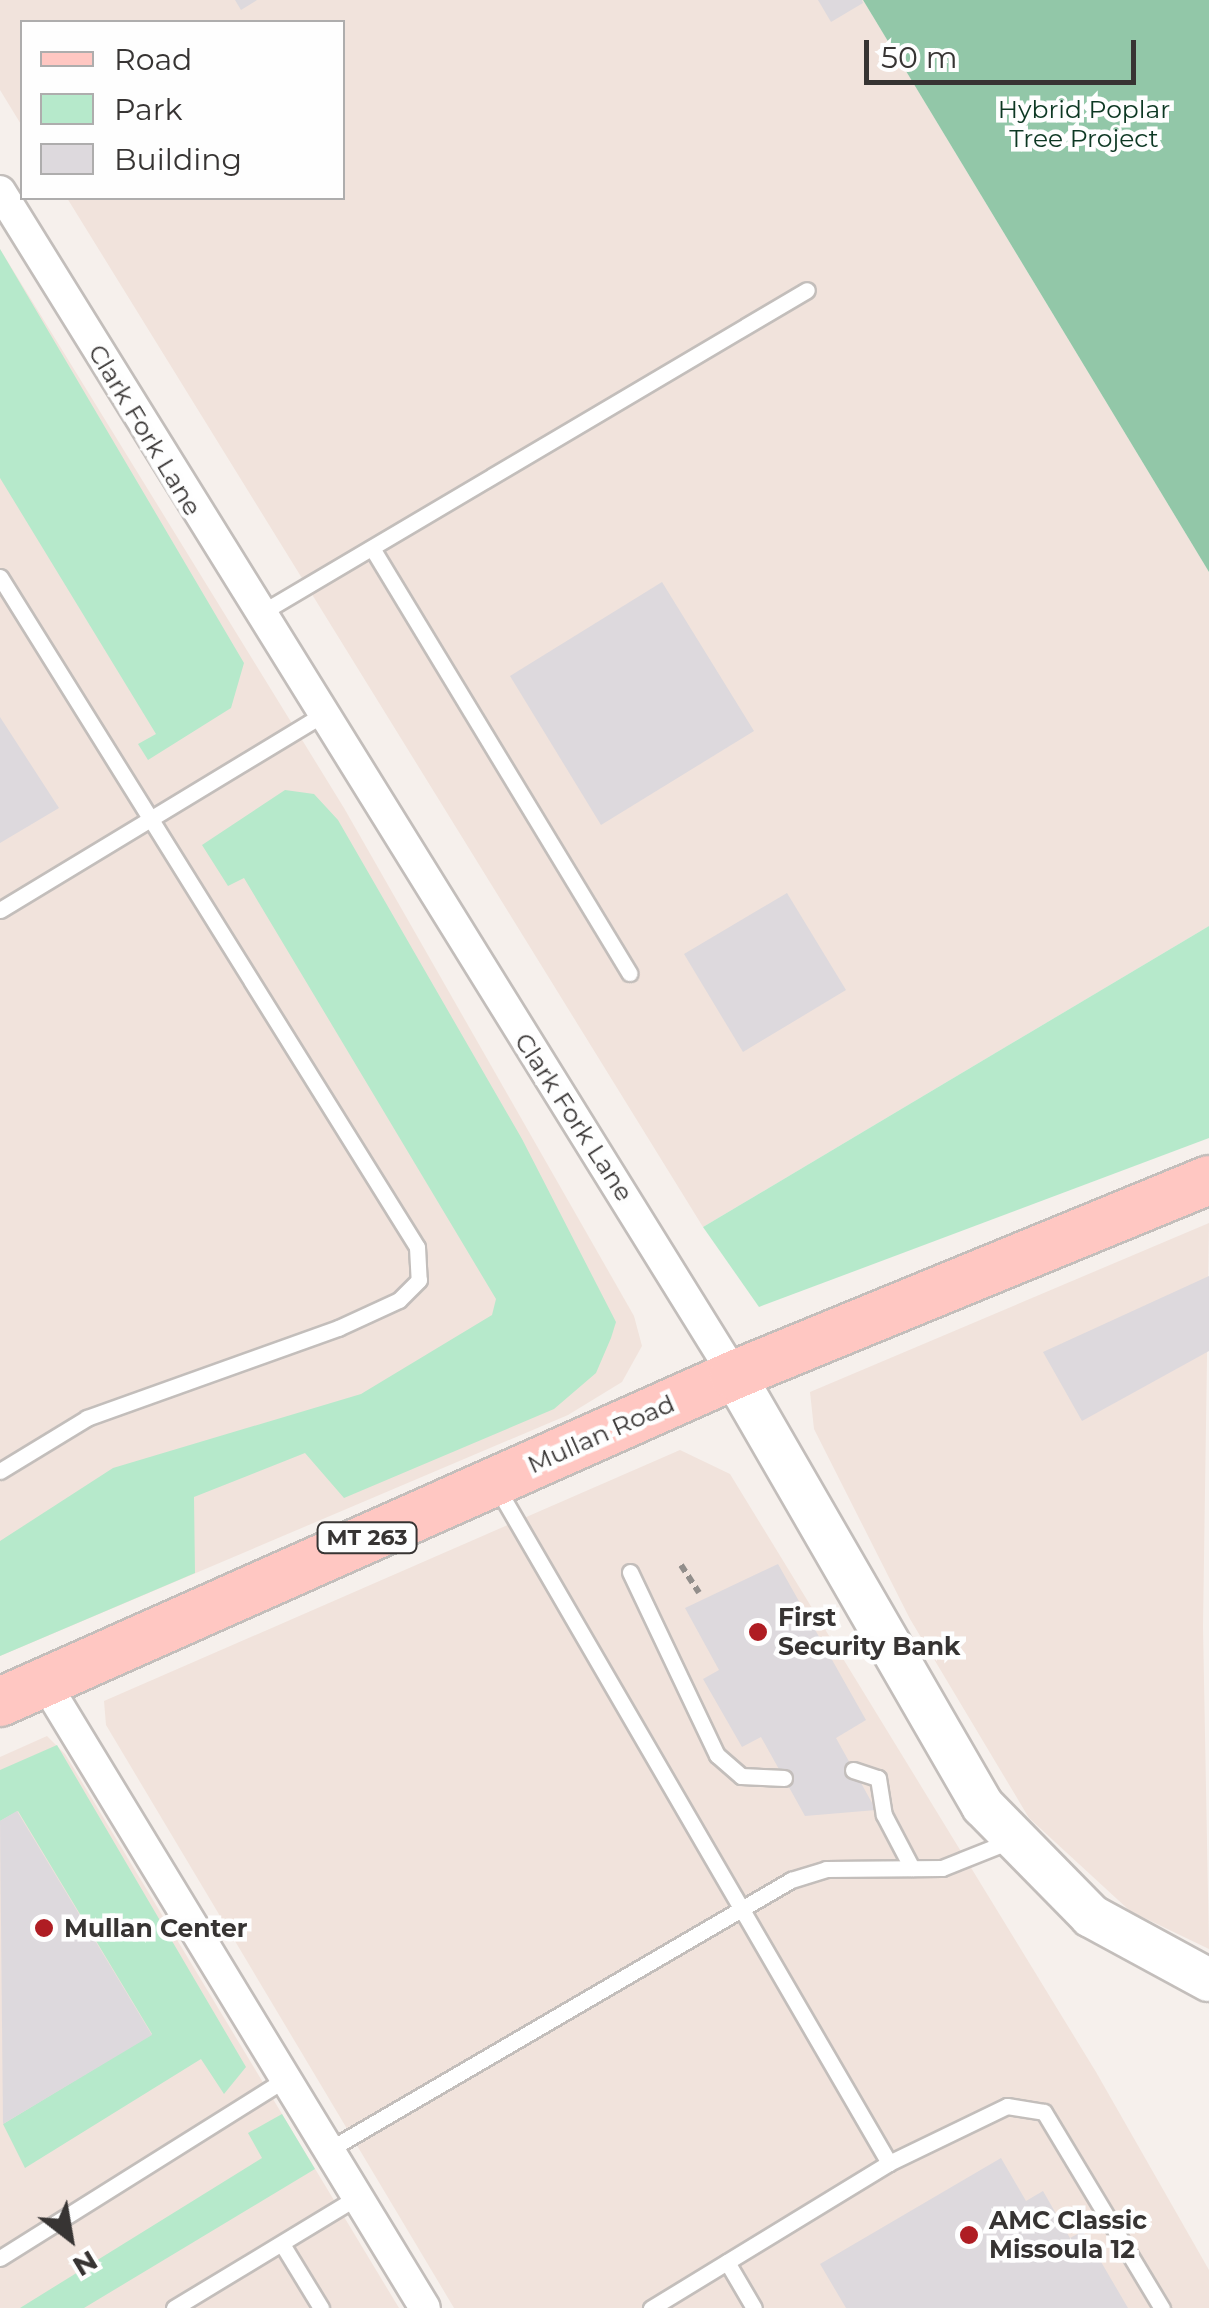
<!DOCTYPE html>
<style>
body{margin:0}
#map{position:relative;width:1209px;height:2308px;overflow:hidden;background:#f6f0ec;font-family:Montserrat,sans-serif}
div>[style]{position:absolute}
.built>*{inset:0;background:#f1e3dc}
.green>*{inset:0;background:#b6e9cb}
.forest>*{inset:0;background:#92c7a8}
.building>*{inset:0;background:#ddd9dd}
.path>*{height:6px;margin-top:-3px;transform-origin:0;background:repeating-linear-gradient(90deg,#928e8b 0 8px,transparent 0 13px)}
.roads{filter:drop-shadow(2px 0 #c3bebb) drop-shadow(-2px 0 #c3bebb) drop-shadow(0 2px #c3bebb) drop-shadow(0 -2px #c3bebb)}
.lane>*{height:15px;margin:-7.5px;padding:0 7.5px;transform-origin:7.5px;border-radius:7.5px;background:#fff}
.street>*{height:30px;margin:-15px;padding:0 15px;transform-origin:15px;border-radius:15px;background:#fff}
.secondary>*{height:42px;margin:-21px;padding:0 21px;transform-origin:21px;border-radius:21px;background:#fff}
.primary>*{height:48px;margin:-24px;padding:0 24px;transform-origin:24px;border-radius:24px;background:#ffc7c2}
.dots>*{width:28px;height:28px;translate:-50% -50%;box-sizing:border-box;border:5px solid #fefefe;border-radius:50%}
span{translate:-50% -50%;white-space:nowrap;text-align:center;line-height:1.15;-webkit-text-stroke:9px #fefefe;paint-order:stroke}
.shield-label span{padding:2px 8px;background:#fefefe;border:2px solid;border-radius:8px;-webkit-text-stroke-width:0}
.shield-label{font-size:22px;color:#373433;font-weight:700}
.park-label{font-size:25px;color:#0d3823}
.street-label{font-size:25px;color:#373433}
.poi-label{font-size:25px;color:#373433;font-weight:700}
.left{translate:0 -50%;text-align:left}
.legend{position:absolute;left:20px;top:20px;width:325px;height:180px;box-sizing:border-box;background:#fefefe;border:2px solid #aeadad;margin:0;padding:12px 18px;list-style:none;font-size:30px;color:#373433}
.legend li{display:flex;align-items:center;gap:20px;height:50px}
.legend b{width:50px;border:2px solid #aeadad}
.north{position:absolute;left:20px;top:2188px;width:100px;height:100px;-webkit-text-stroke:8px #fefefe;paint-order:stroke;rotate:149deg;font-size:28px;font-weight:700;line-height:40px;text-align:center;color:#373433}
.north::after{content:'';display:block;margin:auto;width:35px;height:45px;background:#373433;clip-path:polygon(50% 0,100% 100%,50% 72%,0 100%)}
.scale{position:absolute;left:864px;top:40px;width:272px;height:45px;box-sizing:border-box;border:5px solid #373433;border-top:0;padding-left:12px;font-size:30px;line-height:35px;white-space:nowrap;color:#373433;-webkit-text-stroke:8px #fefefe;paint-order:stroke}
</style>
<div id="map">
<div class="built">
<i style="clip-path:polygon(0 0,863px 0,1209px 572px,1209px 926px,703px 1227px,67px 198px,342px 198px,342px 22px,22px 22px,22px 126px,0 90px)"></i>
<i style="clip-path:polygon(0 249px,344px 808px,634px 1316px,642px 1346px,622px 1382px,568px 1415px,0 1656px)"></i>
<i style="clip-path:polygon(1209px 1223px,1203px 1627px,1209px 1949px,1130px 1911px,1029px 1818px,910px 1619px,814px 1429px,810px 1392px)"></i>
<i style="clip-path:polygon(680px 1450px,730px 1474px,1096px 2072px,1209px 2270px,1209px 2308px,454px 2308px,106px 1725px,104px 1701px)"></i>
<i style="clip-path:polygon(47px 1736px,65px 1754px,399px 2308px,0 2308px,0 1757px)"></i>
</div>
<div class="green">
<i style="clip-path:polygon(0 249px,244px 663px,231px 708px,148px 760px,138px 744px,156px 734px,0 478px)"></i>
<i style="clip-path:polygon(285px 790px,314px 794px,338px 820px,522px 1139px,616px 1322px,611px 1338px,596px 1373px,554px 1409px,344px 1498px,305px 1453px,194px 1497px,195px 1573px,0 1656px,0 1541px,113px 1468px,361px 1394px,492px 1315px,496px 1299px,244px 878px,228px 886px,202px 845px)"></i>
<i style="clip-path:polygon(1209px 926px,1209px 1138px,759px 1307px,703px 1227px)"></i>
<i style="clip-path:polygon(57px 1745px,246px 2067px,224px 2094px,201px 2059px,25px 2168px,3px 2124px,152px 2034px,18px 1811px,0 1821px,0 1770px)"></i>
<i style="clip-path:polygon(282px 2114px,315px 2169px,84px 2308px,20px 2308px,262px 2158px,248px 2133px)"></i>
</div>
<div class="forest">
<i style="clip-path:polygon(863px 0,1209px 0,1209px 572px)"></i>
</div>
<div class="building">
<i style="clip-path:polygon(235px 0,257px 0,241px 10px)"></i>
<i style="clip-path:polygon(818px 0,862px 0,863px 3px,831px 22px)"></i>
<i style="clip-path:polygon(662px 582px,754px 731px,601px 825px,510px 676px)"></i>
<i style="clip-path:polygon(0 717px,59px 808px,0 843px)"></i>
<i style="clip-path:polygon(787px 893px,846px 990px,743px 1052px,684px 954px)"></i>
<i style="clip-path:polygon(1209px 1276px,1209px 1351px,1082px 1421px,1043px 1352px)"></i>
<i style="clip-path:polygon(778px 1564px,866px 1720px,836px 1738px,876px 1810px,805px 1816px,761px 1737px,742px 1747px,703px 1679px,719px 1670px,685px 1608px)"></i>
<i style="clip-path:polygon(17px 1811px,152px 2035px,3px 2124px,0 1821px)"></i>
<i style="clip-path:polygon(1001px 2158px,1026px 2201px,1043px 2191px,1070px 2238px,1083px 2231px,1128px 2308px,846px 2308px,820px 2264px)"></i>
</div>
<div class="path">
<i style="left:681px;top:1565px;width:33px;rotate:57deg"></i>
</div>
<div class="roads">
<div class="lane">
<i style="left:372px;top:548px;width:497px;rotate:58.8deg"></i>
<i style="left:0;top:577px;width:789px;rotate:58.1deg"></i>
<i style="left:417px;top:1247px;width:33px;rotate:87deg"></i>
<i style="left:419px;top:1280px;width:28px;rotate:135deg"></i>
<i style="left:399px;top:1300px;width:67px;rotate:155.3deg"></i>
<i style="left:338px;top:1328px;width:267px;rotate:160.3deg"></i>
<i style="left:87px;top:1418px;width:102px;rotate:148.7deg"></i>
<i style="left:261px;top:613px;width:634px;rotate:-30.61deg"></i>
<i style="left:0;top:910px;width:373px;rotate:-31.2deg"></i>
<i style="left:496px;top:1486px;width:783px;rotate:59.86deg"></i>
<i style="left:889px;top:2163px;width:279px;rotate:148.6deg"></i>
<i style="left:630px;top:1572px;width:203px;rotate:64.6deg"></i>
<i style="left:717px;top:1755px;width:32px;rotate:41deg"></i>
<i style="left:741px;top:1776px;width:43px;rotate:2.7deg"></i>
<i style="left:853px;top:1770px;width:26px;rotate:18deg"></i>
<i style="left:878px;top:1778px;width:37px;rotate:81deg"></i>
<i style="left:884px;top:1815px;width:60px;rotate:62.2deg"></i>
<i style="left:330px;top:2149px;width:534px;rotate:-30.26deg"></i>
<i style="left:791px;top:1880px;width:37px;rotate:-17deg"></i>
<i style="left:826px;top:1869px;width:116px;rotate:-0.5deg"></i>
<i style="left:942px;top:1868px;width:73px;rotate:-21.7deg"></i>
<i style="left:889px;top:2163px;width:131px;rotate:-25.8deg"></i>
<i style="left:1007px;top:2106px;width:37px;rotate:9deg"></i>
<i style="left:1044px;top:2112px;width:229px;rotate:59deg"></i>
<i style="left:282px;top:2244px;width:75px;rotate:58.6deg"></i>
<i style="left:0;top:2258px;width:339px;rotate:-32.1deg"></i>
<i style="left:727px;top:2262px;width:53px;rotate:59.6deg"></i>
<i style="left:174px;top:2308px;width:216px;rotate:-31.2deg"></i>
</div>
<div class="street">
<i style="left:0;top:191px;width:1393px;rotate:58.2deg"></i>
<i style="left:45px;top:1683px;width:731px;rotate:58.7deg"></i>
</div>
<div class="secondary">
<i style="left:734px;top:1375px;width:498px;rotate:60deg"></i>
<i style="left:983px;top:1806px;width:154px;rotate:45.5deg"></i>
<i style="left:1091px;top:1916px;width:134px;rotate:28.5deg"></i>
</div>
<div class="primary">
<i style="left:0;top:1702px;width:804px;rotate:-24.01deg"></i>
<i style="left:734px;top:1375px;width:513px;rotate:-22.32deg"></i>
</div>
</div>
<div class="dots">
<i style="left:758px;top:1632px;background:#af1d23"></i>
<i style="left:44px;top:1928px;background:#af1d23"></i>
<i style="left:969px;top:2235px;background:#af1d23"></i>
</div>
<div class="shield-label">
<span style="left:367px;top:1538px">MT 263</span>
</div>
<div class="park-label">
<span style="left:1084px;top:124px">Hybrid Poplar<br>Tree Project</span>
</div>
<div class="street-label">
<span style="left:145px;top:430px;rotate:59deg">Clark Fork Lane</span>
<span style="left:574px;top:1117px;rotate:57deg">Clark Fork Lane</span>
<span style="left:601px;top:1434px;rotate:-24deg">Mullan Road</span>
</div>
<div class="poi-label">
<span class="left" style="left:778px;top:1632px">First<br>Security Bank</span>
<span class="left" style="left:64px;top:1928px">Mullan Center</span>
<span class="left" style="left:989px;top:2235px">AMC Classic<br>Missoula 12</span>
</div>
<ul class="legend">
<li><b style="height:12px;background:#ffc7c2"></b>Road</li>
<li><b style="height:28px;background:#b6e9cb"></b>Park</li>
<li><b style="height:28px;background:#ddd9dd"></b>Building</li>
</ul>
<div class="north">N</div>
<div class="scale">50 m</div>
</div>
